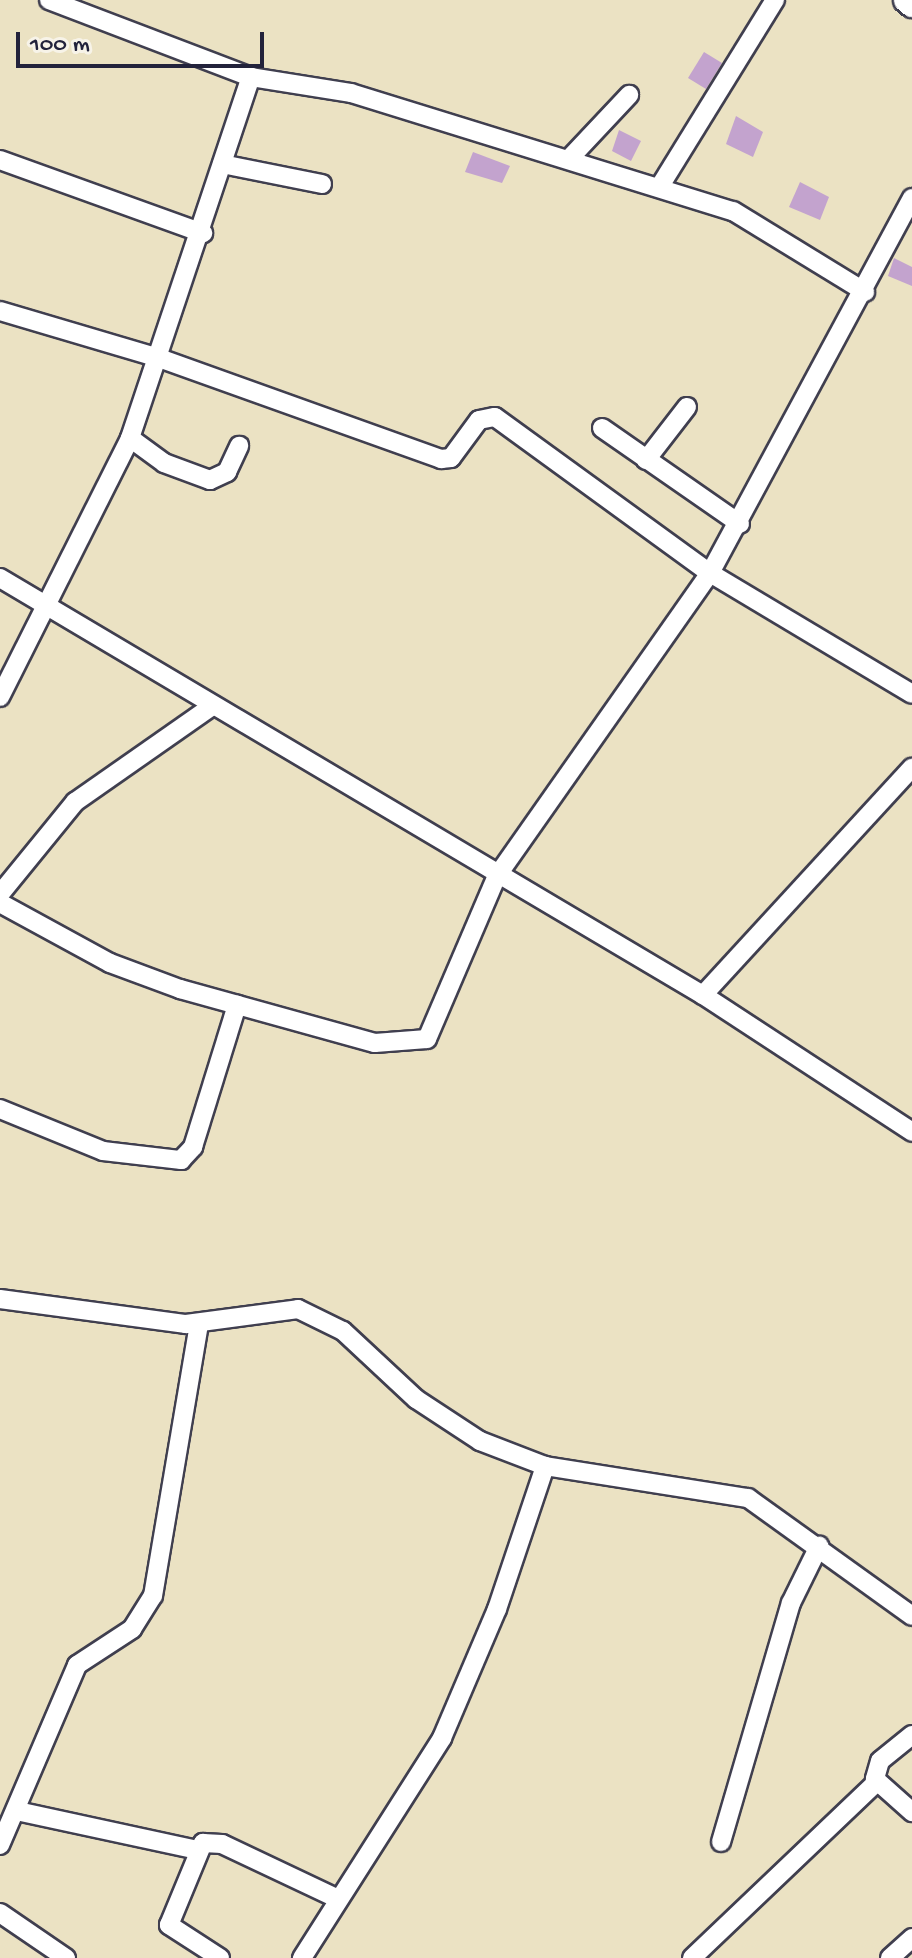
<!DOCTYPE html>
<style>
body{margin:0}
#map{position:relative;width:912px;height:1958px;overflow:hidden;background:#ebe2c3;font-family:"Gochi Hand",sans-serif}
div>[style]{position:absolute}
.building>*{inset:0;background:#c3a3ce}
.roads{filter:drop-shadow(2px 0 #403f4f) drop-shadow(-2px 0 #403f4f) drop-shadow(0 2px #403f4f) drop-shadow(0 -2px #403f4f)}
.street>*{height:18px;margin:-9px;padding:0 9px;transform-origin:9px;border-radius:9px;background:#fff}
.secondary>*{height:24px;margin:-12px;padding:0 12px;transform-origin:12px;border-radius:12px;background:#fff}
span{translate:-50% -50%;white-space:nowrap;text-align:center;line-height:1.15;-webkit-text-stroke:6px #f7f3e8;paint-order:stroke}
.scale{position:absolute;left:16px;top:32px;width:248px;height:36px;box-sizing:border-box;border:4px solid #22223b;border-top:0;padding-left:10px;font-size:24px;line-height:28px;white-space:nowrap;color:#22223b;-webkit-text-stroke:6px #f7f3e8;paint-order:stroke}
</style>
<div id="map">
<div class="building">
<i style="clip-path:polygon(704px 52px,722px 63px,706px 89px,688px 78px)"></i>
<i style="clip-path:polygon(736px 116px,763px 132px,753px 157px,726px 144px)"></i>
<i style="clip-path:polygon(619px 130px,641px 141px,631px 161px,612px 151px)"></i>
<i style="clip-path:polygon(473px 152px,510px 166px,502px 183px,465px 172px)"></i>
<i style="clip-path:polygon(800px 182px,829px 197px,820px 220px,789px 207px)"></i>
<i style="clip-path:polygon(894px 258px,912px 267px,912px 286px,888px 276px)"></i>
</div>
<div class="roads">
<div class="street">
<i style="left:49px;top:0;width:216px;rotate:20.9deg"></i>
<i style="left:251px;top:77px;width:101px;rotate:9.1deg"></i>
<i style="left:351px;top:93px;width:400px;rotate:17.2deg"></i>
<i style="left:733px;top:211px;width:155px;rotate:31.5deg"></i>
<i style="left:569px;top:159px;width:88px;rotate:-46.8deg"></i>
<i style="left:0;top:160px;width:216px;rotate:19.8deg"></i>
<i style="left:222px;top:164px;width:102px;rotate:11.3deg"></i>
<i style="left:660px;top:186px;width:219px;rotate:-58.3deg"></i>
<i style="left:0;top:311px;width:166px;rotate:16.5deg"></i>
<i style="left:159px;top:358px;width:300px;rotate:19.7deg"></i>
<i style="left:441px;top:459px;width:10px;rotate:-6deg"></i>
<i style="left:451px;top:458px;width:47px;rotate:-53.6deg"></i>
<i style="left:479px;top:420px;width:16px;rotate:-11deg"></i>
<i style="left:495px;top:417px;width:266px;rotate:36deg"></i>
<i style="left:710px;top:573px;width:235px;rotate:30.9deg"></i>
<i style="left:602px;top:428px;width:168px;rotate:34.8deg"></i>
<i style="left:130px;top:438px;width:42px;rotate:36.3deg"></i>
<i style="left:164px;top:463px;width:49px;rotate:20.3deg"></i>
<i style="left:210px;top:480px;width:19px;rotate:-25deg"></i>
<i style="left:227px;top:472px;width:29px;rotate:-65deg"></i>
<i style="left:646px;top:460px;width:67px;rotate:-52.3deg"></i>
<i style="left:0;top:578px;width:817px;rotate:30.68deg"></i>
<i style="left:703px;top:995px;width:250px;rotate:33.2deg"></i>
<i style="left:0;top:697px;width:290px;rotate:-63.3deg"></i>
<i style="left:130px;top:438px;width:381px;rotate:-71.5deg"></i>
<i style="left:0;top:894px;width:119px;rotate:-50.8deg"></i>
<i style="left:75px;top:802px;width:167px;rotate:-35deg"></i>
<i style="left:0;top:903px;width:125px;rotate:28.6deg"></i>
<i style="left:110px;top:963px;width:75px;rotate:20.4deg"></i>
<i style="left:180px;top:989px;width:202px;rotate:15.5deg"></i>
<i style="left:375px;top:1043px;width:52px;rotate:-4.4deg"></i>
<i style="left:427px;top:1039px;width:177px;rotate:-66.8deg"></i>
<i style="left:497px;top:876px;width:370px;rotate:-54.9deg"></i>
<i style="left:710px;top:573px;width:426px;rotate:-61.7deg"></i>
<i style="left:703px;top:995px;width:309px;rotate:-47.4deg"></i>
<i style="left:0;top:1109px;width:111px;rotate:22.2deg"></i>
<i style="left:103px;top:1151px;width:79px;rotate:6.6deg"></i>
<i style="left:181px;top:1160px;width:18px;rotate:-47deg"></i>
<i style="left:193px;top:1147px;width:149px;rotate:-72.8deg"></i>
<i style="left:0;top:1299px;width:188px;rotate:7.7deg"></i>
<i style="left:186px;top:1324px;width:113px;rotate:-7.6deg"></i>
<i style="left:298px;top:1309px;width:50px;rotate:26.1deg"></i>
<i style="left:343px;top:1331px;width:100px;rotate:43deg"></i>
<i style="left:416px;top:1399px;width:77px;rotate:33.3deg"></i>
<i style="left:480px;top:1441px;width:70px;rotate:21deg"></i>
<i style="left:545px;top:1466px;width:206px;rotate:9deg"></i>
<i style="left:748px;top:1498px;width:202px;rotate:35.7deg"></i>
<i style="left:912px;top:1735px;width:41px;rotate:140.9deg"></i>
<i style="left:880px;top:1761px;width:19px;rotate:106deg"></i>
<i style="left:875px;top:1779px;width:50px;rotate:41.7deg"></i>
<i style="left:17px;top:1811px;width:184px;rotate:12.2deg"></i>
<i style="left:721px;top:1842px;width:249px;rotate:-73.7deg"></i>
<i style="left:791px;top:1603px;width:64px;rotate:-63.8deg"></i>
<i style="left:0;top:1845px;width:196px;rotate:-66.8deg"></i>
<i style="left:77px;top:1665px;width:66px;rotate:-33.2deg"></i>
<i style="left:132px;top:1629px;width:39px;rotate:-58deg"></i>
<i style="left:153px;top:1596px;width:276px;rotate:-80.4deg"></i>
<i style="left:0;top:1913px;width:80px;rotate:34.3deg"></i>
<i style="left:220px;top:1958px;width:61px;rotate:-147.1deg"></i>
<i style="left:169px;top:1925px;width:89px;rotate:-67.5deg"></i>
<i style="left:203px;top:1843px;width:19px;rotate:3deg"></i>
<i style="left:222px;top:1844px;width:126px;rotate:25.3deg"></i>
<i style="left:302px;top:1958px;width:261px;rotate:-57.5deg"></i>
<i style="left:442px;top:1738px;width:140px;rotate:-66.9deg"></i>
<i style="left:497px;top:1609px;width:151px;rotate:-71.4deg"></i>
<i style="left:692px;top:1958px;width:254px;rotate:-43.6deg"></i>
<i style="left:890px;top:1958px;width:30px;rotate:-42deg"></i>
</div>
<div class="secondary">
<i style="left:906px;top:0;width:8px;rotate:40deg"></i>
</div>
</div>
<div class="scale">100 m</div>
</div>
